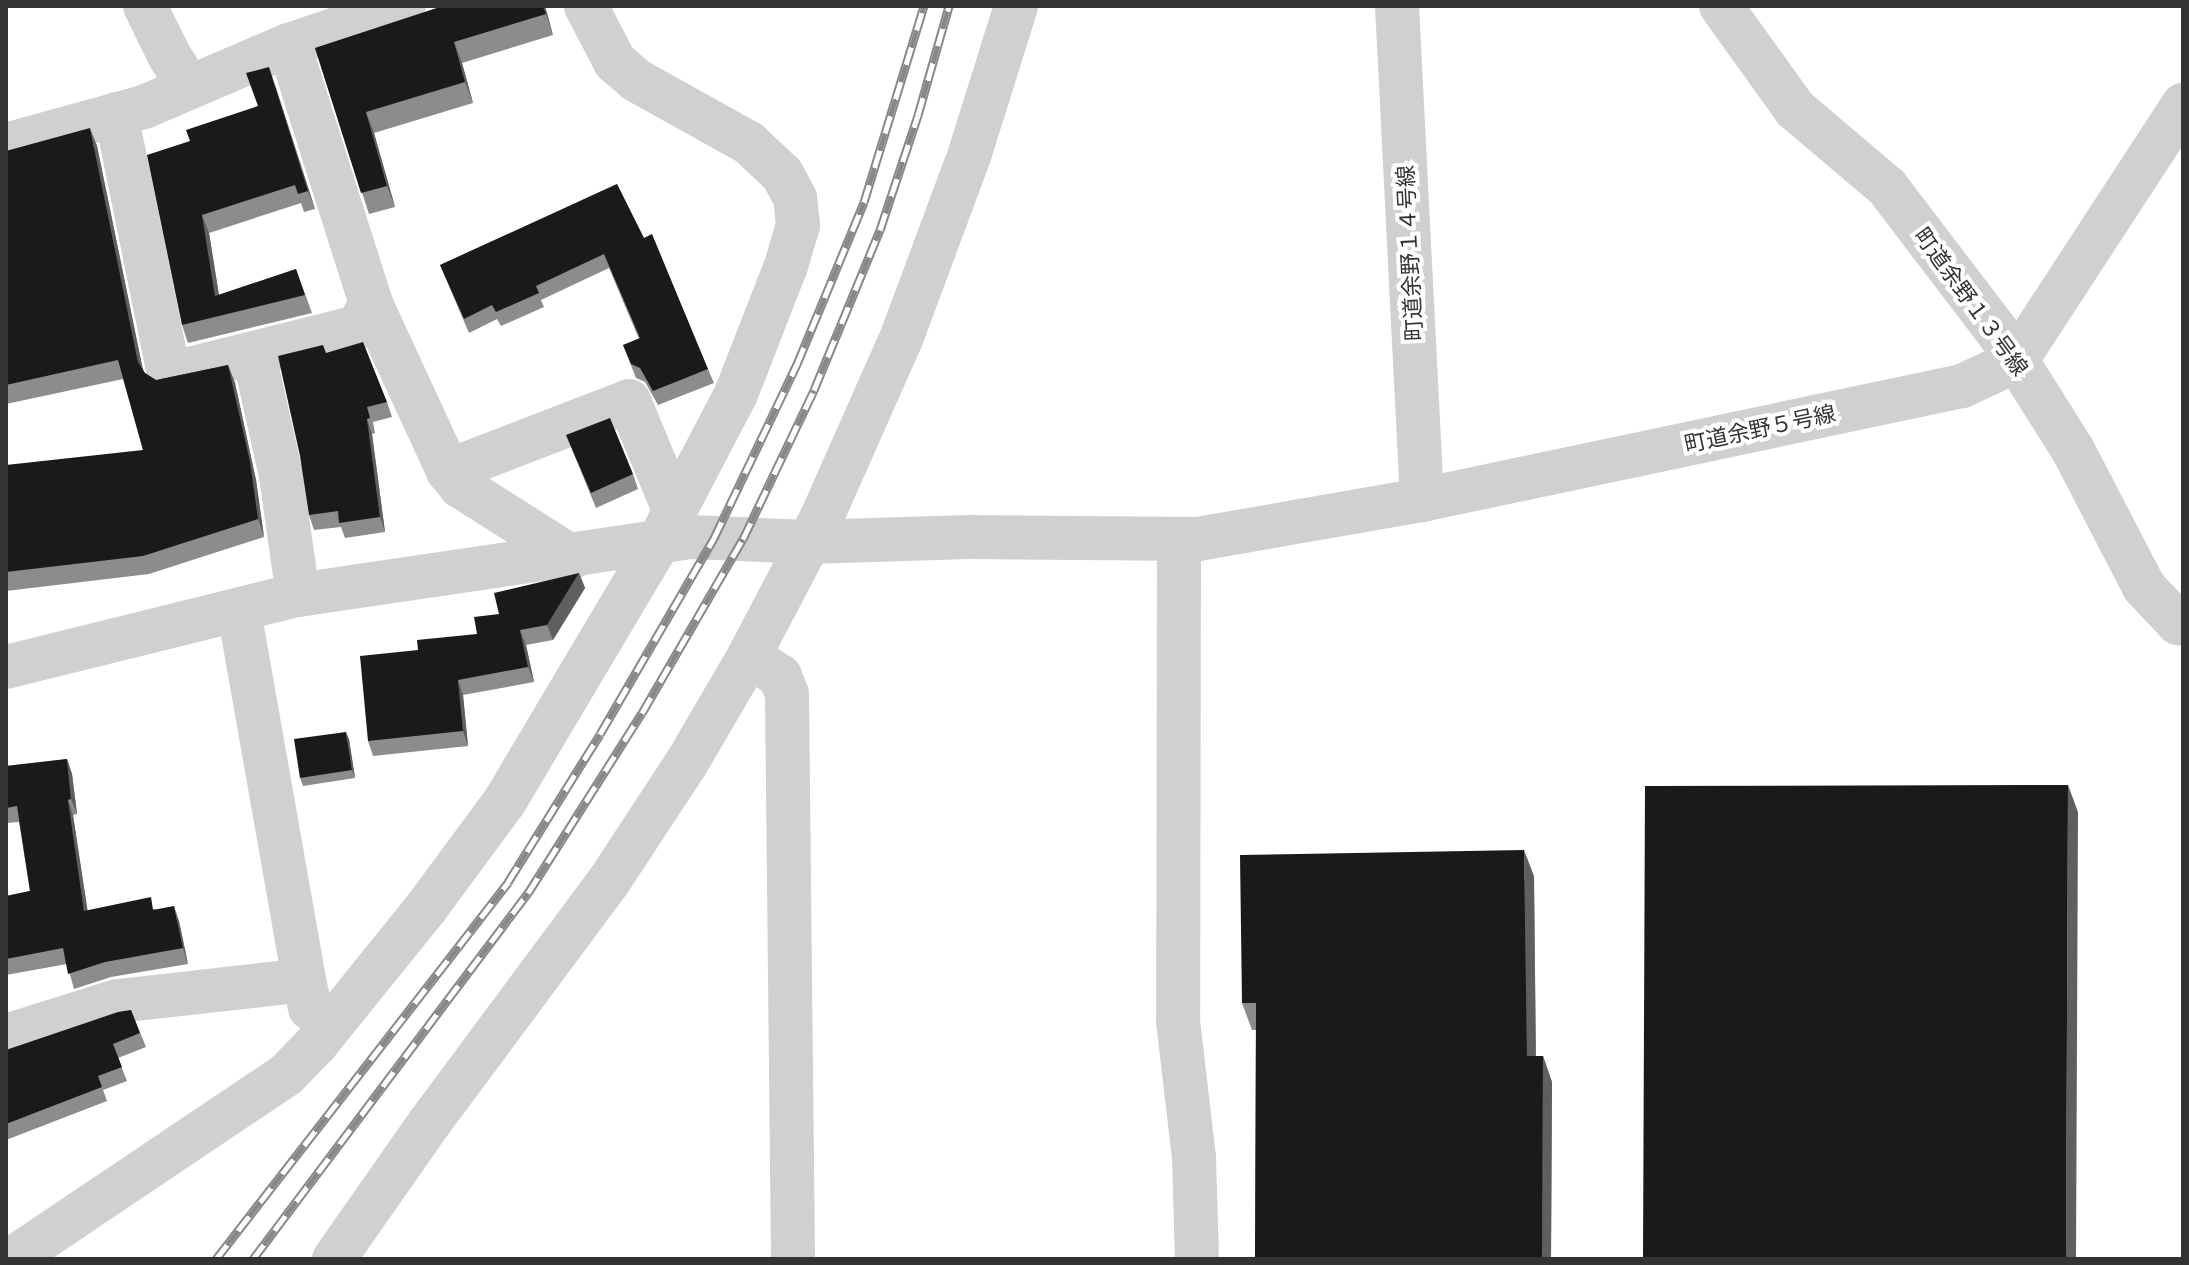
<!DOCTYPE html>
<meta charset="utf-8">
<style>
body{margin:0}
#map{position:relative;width:2189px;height:1265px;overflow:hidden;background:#fff;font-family:"DM Sans","Noto Sans JP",sans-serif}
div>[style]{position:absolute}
.minor>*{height:44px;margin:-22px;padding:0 22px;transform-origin:22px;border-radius:22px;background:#d0d0d0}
.tertiary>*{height:44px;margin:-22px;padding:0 22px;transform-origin:22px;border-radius:22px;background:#d0d0d0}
.rail>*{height:9px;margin-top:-4.5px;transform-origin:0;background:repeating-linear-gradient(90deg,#fff 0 18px,#888 0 36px);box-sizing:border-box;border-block:2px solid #888}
.wall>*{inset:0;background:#8c8c8c}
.shaded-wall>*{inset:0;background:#5f5f5f}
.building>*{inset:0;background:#1a1a1a}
span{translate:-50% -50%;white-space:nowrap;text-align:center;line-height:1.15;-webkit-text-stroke:8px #fff;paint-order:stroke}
.street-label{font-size:22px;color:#333}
.frame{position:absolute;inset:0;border:8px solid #333;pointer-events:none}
</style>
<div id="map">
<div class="minor">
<i style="left:145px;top:6px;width:55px;rotate:63.9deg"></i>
<i style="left:169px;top:55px;width:38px;rotate:58deg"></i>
<i style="left:1397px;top:6px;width:495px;rotate:87.1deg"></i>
<i style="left:1721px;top:6px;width:127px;rotate:54.3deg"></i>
<i style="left:1795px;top:109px;width:121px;rotate:40.3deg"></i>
<i style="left:1887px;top:187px;width:191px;rotate:52.7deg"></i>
<i style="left:2003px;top:339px;width:131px;rotate:57.8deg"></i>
<i style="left:2073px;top:450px;width:154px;rotate:62.6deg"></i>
<i style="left:2144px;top:587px;width:50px;rotate:46.6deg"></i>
<i style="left:2178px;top:623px;width:5px;rotate:11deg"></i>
<i style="left:289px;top:45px;width:272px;rotate:72.4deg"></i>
<i style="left:371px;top:304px;width:184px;rotate:65.2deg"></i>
<i style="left:448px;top:471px;width:19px;rotate:51deg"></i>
<i style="left:460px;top:486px;width:133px;rotate:32.4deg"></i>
<i style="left:116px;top:114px;width:265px;rotate:78.5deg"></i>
<i style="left:169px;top:374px;width:195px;rotate:-14deg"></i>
<i style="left:358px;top:327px;width:26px;rotate:-61deg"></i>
<i style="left:6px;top:145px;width:143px;rotate:-15.4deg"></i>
<i style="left:144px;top:107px;width:158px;rotate:-23.2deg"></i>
<i style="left:289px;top:45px;width:121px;rotate:-18.7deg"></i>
<i style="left:254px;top:355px;width:124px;rotate:77.4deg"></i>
<i style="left:281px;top:476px;width:120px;rotate:81.9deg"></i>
<i style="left:448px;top:471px;width:194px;rotate:-21.1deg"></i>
<i style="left:629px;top:401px;width:120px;rotate:67.5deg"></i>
<i style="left:1179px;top:539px;width:482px;rotate:90.1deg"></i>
<i style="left:1178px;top:1021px;width:138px;rotate:83.3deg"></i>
<i style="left:1194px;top:1158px;width:101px;rotate:88.3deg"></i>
<i style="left:239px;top:611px;width:375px;rotate:80deg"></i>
<i style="left:749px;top:656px;width:37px;rotate:33deg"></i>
<i style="left:780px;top:676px;width:19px;rotate:69deg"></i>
<i style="left:787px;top:694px;width:565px;rotate:89.39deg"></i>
<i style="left:6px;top:667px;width:301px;rotate:-13.9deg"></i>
<i style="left:298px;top:595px;width:397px;rotate:-8.4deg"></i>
<i style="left:691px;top:537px;width:118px;rotate:2.4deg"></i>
<i style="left:809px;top:542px;width:160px;rotate:-1.8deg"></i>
<i style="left:969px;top:537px;width:229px;rotate:0.5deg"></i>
<i style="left:1198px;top:539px;width:227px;rotate:-9.9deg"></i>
<i style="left:1422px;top:500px;width:552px;rotate:-11.92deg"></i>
<i style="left:1962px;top:386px;width:60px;rotate:-24.8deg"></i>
<i style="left:2016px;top:361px;width:306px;rotate:-56.9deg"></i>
<i style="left:6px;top:1036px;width:117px;rotate:-17.4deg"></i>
<i style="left:118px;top:1001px;width:187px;rotate:-6.4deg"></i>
<i style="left:304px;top:980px;width:29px;rotate:78deg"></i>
<i style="left:12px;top:1259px;width:331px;rotate:-33.9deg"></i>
<i style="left:287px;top:1074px;width:43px;rotate:-45.9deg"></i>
<i style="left:317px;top:1043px;width:174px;rotate:-51.1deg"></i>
<i style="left:426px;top:908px;width:133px;rotate:-53.6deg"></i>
<i style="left:505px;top:801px;width:298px;rotate:-59.3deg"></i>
<i style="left:657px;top:545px;width:170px;rotate:-62.4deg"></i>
<i style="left:736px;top:394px;width:137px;rotate:-68.7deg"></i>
<i style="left:786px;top:266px;width:43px;rotate:-73.7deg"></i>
<i style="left:798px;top:225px;width:27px;rotate:-96deg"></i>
<i style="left:795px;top:198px;width:27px;rotate:-118deg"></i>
<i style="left:782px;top:174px;width:45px;rotate:-136.8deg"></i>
<i style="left:749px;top:143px;width:129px;rotate:-150.9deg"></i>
<i style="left:636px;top:80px;width:28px;rotate:-139deg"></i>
<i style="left:615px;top:62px;width:63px;rotate:-117.4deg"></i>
</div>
<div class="tertiary">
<i style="left:334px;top:1259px;width:167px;rotate:-55deg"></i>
<i style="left:430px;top:1122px;width:300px;rotate:-53.4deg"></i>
<i style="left:609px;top:881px;width:140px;rotate:-56.7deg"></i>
<i style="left:686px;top:764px;width:125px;rotate:-59.7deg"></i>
<i style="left:749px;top:656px;width:157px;rotate:-62.3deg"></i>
<i style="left:822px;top:517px;width:195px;rotate:-66.1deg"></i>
<i style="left:901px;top:339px;width:198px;rotate:-69.6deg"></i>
<i style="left:970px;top:153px;width:154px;rotate:-72.6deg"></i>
</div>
<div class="rail">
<i style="left:216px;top:1259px;width:477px;rotate:-52.2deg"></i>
<i style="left:508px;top:882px;width:174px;rotate:-58.1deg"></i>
<i style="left:600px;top:734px;width:227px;rotate:-59.8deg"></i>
<i style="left:714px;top:538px;width:193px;rotate:-64.5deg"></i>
<i style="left:797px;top:364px;width:175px;rotate:-67.5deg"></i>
<i style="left:864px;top:202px;width:205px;rotate:-73deg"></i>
<i style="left:253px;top:1259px;width:458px;rotate:-53.1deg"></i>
<i style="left:528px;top:893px;width:213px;rotate:-57.7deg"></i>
<i style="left:642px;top:713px;width:201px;rotate:-59.9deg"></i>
<i style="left:743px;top:539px;width:165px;rotate:-64.5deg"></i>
<i style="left:814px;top:390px;width:173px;rotate:-67.6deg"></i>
<i style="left:880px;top:230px;width:121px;rotate:-71.7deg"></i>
<i style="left:918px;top:115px;width:113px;rotate:-74.1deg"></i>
</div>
<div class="wall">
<i style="clip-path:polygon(443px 6px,545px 6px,553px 35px,462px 63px,473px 103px,374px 133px,395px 207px,369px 214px,315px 48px)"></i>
<i style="clip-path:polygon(275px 85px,315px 209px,304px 212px,301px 203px,209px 233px,219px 295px,296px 269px,312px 313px,188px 343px,182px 325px,190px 141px,258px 106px)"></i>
<i style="clip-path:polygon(97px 146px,143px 370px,145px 373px,156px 380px,228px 365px,235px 383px,256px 480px,264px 537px,149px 574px,6px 591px,6px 521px,143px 450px,123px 379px,6px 404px,6px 151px)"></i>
<i style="clip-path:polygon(617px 184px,708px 369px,714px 383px,658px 405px,645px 382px,636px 378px,623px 345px,639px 339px,609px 268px,541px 300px,544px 307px,501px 326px,497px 319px,469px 333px,440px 265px)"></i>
<i style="clip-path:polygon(326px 353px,387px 402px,392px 417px,373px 422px,375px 433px,372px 434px,385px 532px,345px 538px,341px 527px,314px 530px,309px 515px)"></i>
<i style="clip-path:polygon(566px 435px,633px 474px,638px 489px,596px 508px)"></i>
<i style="clip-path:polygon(579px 573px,585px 588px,553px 640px,526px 645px,534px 682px,463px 695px,468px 746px,373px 756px,368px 741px,418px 650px,477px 634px)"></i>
<i style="clip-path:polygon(349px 739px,355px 778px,303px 786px,300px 778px)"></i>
<i style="clip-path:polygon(67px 759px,72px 774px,77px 814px,73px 815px,87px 910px,155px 909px,179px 921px,188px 964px,111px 977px,74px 989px,67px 964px,6px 975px,6px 896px,30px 891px,19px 822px,6px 823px,6px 766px)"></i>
<i style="clip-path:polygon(1534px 876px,1536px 1056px,1543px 1056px,1552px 1082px,1551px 1259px,1255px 1259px,1256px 1030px,1252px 1030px,1242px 1003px)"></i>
<i style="clip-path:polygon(131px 1010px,146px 1047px,118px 1058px,127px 1081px,103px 1090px,107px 1101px,6px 1140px,6px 1050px)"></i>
</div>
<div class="shaded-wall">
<i style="clip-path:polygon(543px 6px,545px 6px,553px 35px,546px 14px)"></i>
<i style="clip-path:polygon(454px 42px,462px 63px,473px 103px,465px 82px)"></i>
<i style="clip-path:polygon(269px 67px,275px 85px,315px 209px,308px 191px)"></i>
<i style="clip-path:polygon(366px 112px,374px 133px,395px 207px,387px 186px)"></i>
<i style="clip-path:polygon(90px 128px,97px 146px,145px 380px,138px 362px)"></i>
<i style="clip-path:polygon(202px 215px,209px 233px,222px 314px,215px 296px)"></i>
<i style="clip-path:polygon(228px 365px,235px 383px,256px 480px,264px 537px,258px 519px)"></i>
<i style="clip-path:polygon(367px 419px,372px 434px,385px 532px,380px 517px)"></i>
<i style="clip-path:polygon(579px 573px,585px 588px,553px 640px,547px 625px)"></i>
<i style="clip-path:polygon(520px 630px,526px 645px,534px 682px,528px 667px)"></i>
<i style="clip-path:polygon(458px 680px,463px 695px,468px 746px,463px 731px)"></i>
<i style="clip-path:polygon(346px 732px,349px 739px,355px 778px,352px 770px)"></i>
<i style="clip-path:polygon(67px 759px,72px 774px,77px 814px,71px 799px)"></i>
<i style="clip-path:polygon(2068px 785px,2078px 812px,2076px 1259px,2066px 1259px)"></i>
<i style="clip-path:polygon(68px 800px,73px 815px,90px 926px,84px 911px)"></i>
<i style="clip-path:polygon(1524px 850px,1534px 876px,1536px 1082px,1527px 1056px)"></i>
<i style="clip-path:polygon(174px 906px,179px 921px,188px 964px,183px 948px)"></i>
<i style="clip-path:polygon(1543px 1056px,1552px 1082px,1551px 1259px,1542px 1259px)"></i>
</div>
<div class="building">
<i style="clip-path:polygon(443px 6px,543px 6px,546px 14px,454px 42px,465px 82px,366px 112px,387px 186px,361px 193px,315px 48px)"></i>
<i style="clip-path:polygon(269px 67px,308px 191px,298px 194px,295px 185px,202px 215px,215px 296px,296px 269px,305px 295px,182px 325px,147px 155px,190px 141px,186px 130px,258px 106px,246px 73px)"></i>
<i style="clip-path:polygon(90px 128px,138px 362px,145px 373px,156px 380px,228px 365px,250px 462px,258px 519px,143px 556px,6px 572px,6px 521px,8px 521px,6px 501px,6px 465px,143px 450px,118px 360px,6px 385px,6px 151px)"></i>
<i style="clip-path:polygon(617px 184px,644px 238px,652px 234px,708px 369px,653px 391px,640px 368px,631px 364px,623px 345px,640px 338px,604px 254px,536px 286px,539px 293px,496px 312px,492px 305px,464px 319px,440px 265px)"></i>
<i style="clip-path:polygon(363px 342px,387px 402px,367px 407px,370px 418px,367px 419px,380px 517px,339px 523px,338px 511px,309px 515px,300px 456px,278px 356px,323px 345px,326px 353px)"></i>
<i style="clip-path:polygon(610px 418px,633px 474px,591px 493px,566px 435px)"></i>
<i style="clip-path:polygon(579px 573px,547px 625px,520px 630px,528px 667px,458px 680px,463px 731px,368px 741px,360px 656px,418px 650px,417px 640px,477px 634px,474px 617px,499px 614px,494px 593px)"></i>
<i style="clip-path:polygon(346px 732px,352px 770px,300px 778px,294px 739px)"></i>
<i style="clip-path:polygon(67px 759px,71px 799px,68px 800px,84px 911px,151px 897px,153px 910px,174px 906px,183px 948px,105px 962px,68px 974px,63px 948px,6px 959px,6px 896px,30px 891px,17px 806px,6px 808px,6px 766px)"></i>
<i style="clip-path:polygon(2068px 785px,2066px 1259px,1643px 1259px,1645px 786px)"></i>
<i style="clip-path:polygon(1524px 850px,1527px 1056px,1543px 1056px,1542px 1259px,1255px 1259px,1256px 1003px,1242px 1003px,1240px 855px)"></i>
<i style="clip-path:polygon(131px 1010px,140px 1033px,113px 1044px,122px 1067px,98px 1076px,102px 1087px,6px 1124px,6px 1050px,118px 1012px)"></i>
</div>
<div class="street-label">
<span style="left:1410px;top:253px;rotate:-93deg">町道余野１４号線</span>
<span style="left:1971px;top:302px;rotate:54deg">町道余野１３号線</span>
<span style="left:1760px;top:429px;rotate:-12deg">町道余野５号線</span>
</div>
<div class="frame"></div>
</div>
